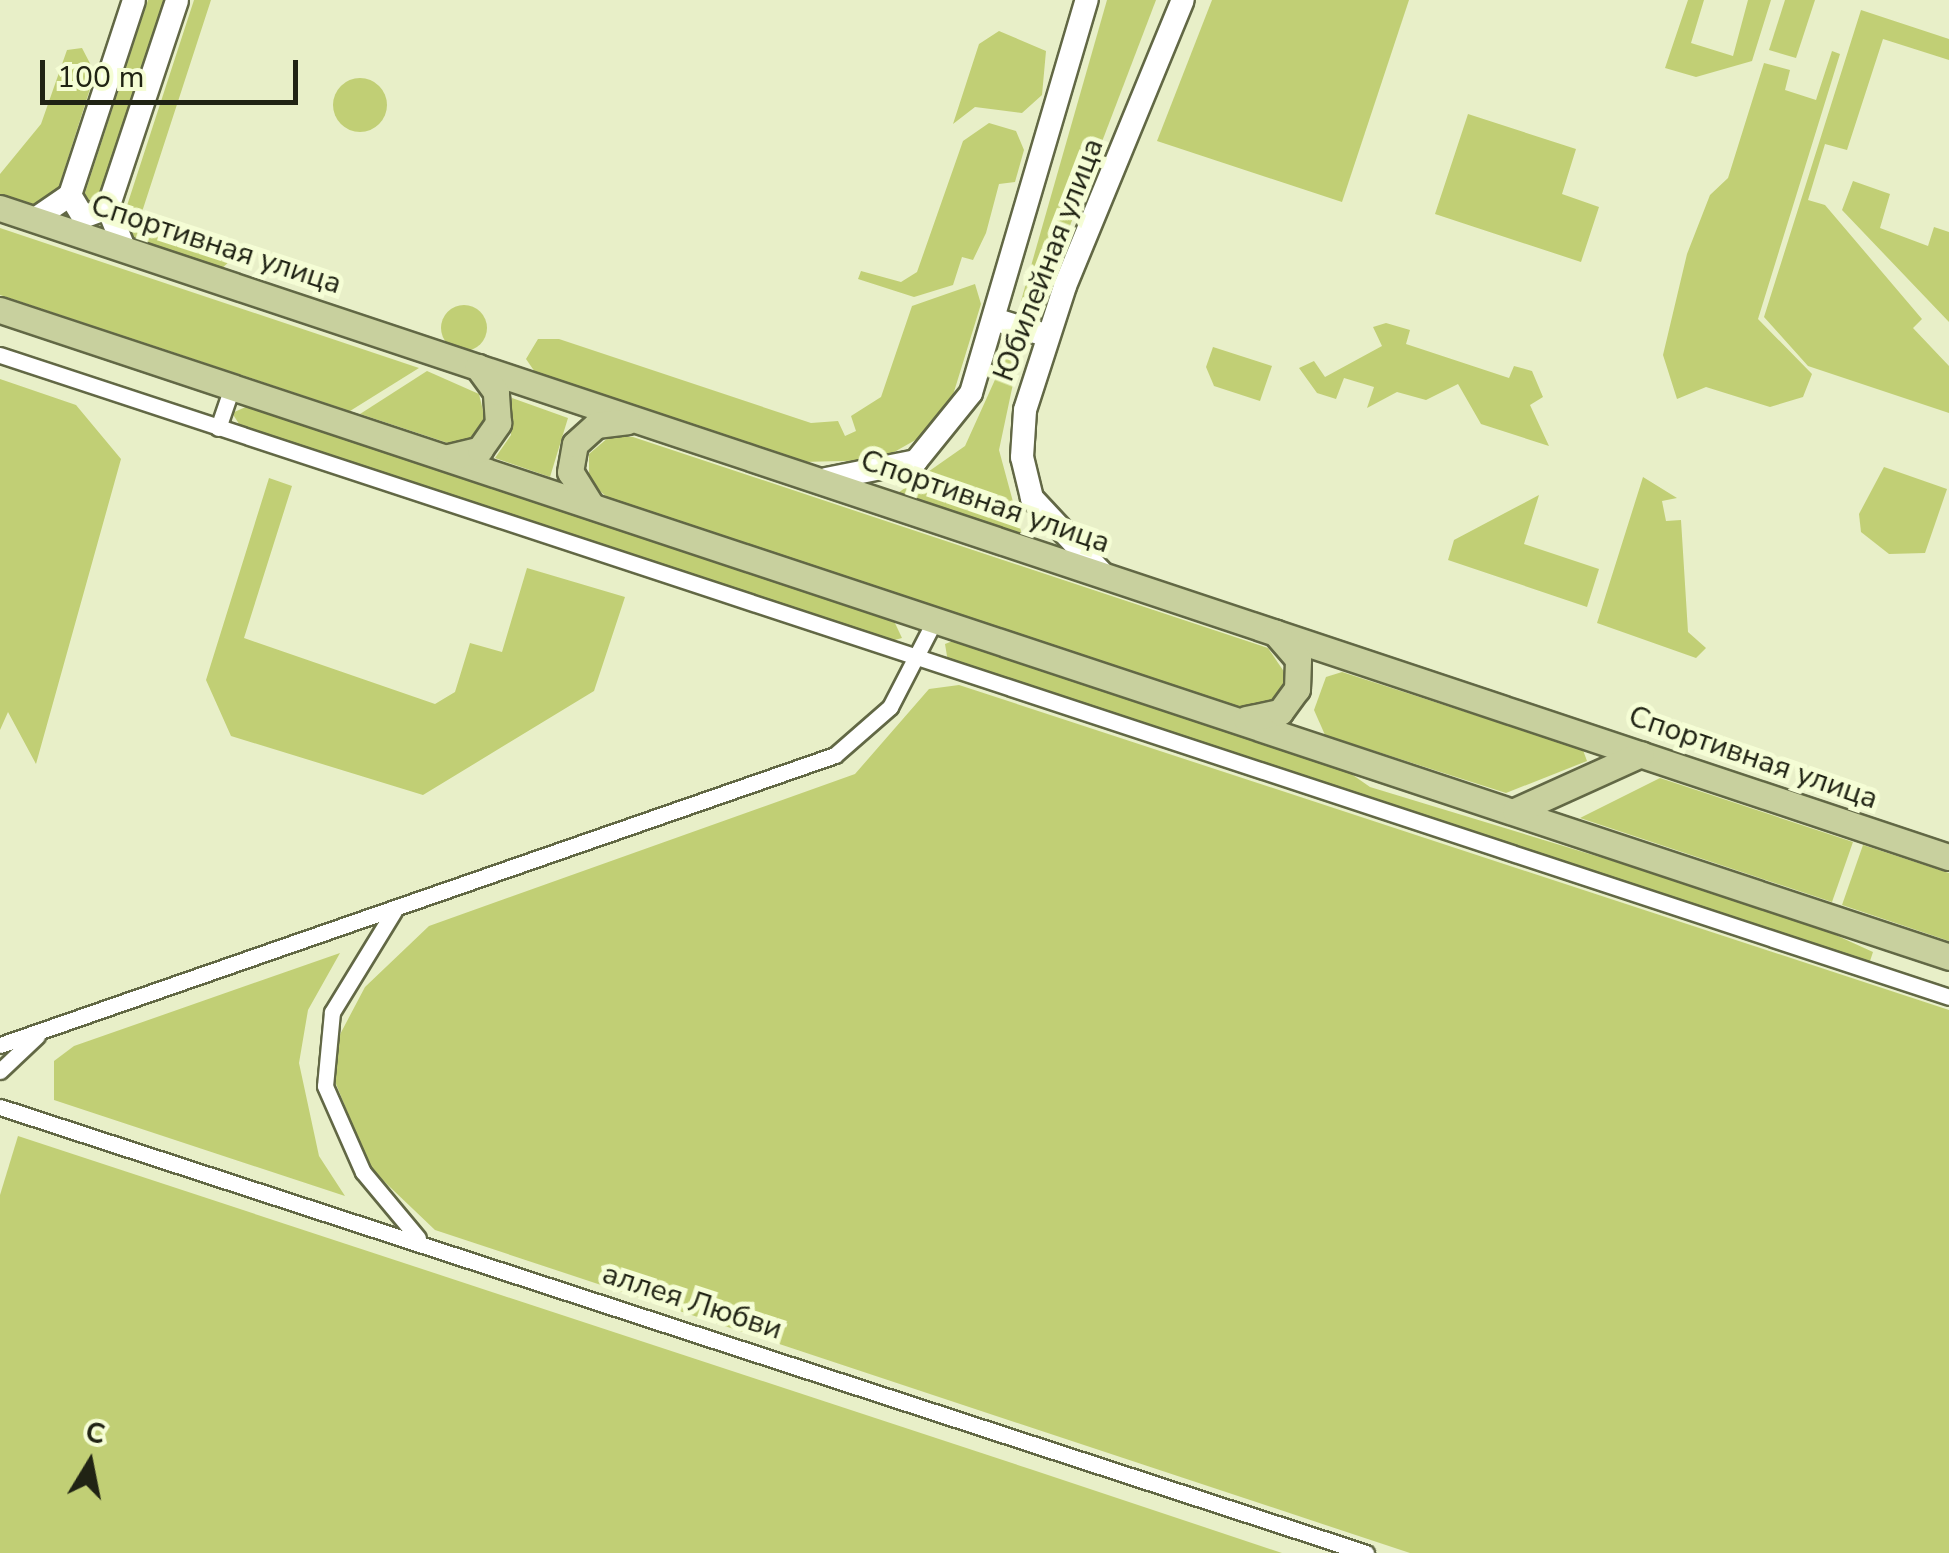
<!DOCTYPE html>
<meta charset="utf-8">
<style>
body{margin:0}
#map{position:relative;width:1949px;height:1553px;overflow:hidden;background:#e8efc8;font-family:"Nunito Sans",sans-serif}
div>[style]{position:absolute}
.green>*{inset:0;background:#c1cf75}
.round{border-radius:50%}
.roads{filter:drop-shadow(2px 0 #626845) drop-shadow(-2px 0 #626845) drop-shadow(0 2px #626845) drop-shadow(0 -2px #626845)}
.minor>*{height:15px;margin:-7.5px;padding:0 7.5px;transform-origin:7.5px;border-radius:7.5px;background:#fff}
.secondary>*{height:22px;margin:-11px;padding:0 11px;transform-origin:11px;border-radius:11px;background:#fff}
.primary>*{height:25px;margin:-12.5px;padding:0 12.5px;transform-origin:12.5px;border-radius:12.5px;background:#c8d09e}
span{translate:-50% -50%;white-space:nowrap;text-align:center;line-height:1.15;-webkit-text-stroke:10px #f5fdd5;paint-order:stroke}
.street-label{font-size:30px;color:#202314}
.north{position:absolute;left:40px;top:1413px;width:100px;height:100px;-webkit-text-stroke:8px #f5fdd5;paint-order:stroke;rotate:10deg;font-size:28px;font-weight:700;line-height:40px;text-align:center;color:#202314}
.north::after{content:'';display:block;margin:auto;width:35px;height:45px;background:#202314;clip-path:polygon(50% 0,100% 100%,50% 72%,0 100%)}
.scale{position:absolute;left:40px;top:60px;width:258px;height:45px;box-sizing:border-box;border:5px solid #202314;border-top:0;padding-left:12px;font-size:30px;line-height:35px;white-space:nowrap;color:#202314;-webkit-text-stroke:8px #f5fdd5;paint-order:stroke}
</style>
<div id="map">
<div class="green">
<i style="clip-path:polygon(148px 0,164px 0,96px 207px,82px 202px)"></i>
<i style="clip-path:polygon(194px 0,211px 0,141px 215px,174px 231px,172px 241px,231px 260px,219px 271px,132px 241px,121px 224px)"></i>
<i style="clip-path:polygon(1107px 0,1156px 0,1039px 307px,1021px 301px)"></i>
<i style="clip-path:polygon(1212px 0,1409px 0,1342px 202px,1157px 141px)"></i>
<i style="clip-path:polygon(1688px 0,1704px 0,1691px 43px,1733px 56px,1748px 0,1771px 0,1752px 61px,1696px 77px,1665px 68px)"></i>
<i style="clip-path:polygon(1785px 0,1815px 0,1796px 58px,1769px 50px)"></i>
<i style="clip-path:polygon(1861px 10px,1949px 39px,1949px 60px,1883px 39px,1847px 150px,1825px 144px,1808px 200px,1825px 205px,1922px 319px,1913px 328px,1949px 366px,1949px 413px,1808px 366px,1764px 317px)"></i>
<i style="clip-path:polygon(999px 31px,1046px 51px,1042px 95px,1022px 113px,975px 107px,953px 124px,979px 44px)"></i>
<i style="clip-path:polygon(82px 48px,95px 73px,56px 196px,37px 206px,0 196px,0 174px,41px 124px,67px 50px)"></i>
<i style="clip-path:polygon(1832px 51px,1840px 54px,1758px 319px,1812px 374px,1803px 397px,1770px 407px,1706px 387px,1677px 399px,1663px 355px,1687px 254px,1710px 195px,1728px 178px,1764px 63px,1790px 70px,1785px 90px,1816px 100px)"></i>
<i class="round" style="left:333px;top:78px;width:54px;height:54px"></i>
<i style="clip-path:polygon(1468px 114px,1576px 149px,1562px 194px,1599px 207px,1581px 262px,1435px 214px)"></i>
<i style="clip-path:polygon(989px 123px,1016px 131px,1024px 150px,1015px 182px,999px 184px,986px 233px,973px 260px,962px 257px,953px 285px,914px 297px,858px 279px,861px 271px,901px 282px,917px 272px,963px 141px)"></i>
<i style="clip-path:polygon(1853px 181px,1890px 194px,1880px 228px,1928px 246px,1934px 227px,1949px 232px,1949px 322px,1842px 210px)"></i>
<i style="clip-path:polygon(0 228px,419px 368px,350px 411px,0 295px)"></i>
<i style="clip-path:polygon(975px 284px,981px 304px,953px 395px,919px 438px,880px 460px,802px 462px,537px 375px,526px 359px,538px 339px,559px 339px,811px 423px,838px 421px,845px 436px,856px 431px,851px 416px,881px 397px,912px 306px)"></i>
<i class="round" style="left:441px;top:305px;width:46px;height:46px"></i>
<i style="clip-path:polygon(1386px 323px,1410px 330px,1406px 344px,1509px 378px,1514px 366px,1532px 371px,1543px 397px,1530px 405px,1549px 446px,1481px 424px,1458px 384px,1426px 400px,1397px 392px,1367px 408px,1374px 387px,1344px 378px,1336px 399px,1317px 393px,1299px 368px,1314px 361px,1325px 377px,1382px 346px,1373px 327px)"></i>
<i style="clip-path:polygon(1021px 346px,999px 450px,1022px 535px,895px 495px,965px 446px,1008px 351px)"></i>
<i style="clip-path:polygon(1213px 347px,1272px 366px,1260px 401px,1214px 386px,1206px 367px)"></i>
<i style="clip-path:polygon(427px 371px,479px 394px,485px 419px,472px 438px,448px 443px,360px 414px)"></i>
<i style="clip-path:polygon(0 379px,76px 405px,121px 459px,36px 764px,8px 712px,0 730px)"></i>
<i style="clip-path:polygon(512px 398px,568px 418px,550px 477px,495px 458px,511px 435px)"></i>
<i style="clip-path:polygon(248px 406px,894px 621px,902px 638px,887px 642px,241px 427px,232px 413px)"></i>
<i style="clip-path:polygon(633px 437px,1268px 648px,1289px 679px,1280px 701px,1244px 709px,607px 497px,589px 482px,589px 454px,609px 437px)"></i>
<i style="clip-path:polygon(1884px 467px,1947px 489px,1925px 553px,1889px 554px,1861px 532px,1859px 514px)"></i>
<i style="clip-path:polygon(1643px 477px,1677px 498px,1662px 501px,1666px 521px,1681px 520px,1688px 632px,1706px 648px,1696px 658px,1597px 623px)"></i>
<i style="clip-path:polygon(269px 478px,292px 486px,244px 638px,435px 704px,455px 692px,470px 643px,502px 652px,527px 568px,625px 597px,594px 691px,423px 795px,231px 736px,206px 680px)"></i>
<i style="clip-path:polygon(1539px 495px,1524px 544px,1599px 569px,1587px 607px,1448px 560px,1454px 540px)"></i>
<i style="clip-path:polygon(955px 640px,1337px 764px,1370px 787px,1796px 917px,1873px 952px,1868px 967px,948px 662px,945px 644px)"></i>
<i style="clip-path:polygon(1342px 672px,1583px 750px,1587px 761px,1506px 793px,1325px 735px,1314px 710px,1326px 677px)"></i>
<i style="clip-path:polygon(959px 685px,1949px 1010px,1949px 1553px,1410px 1553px,435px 1230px,370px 1168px,334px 1079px,336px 1042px,365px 987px,429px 926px,855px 774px,929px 689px)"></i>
<i style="clip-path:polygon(1660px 778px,1853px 842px,1832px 902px,1580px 818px)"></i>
<i style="clip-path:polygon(1863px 845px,1949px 873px,1949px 941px,1842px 905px)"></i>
<i style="clip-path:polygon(340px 953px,308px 1010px,299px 1063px,319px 1156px,345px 1196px,54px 1100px,54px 1061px,74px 1046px)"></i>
<i style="clip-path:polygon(18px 1136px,1033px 1470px,1282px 1553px,0 1553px,0 1195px)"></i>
</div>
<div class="roads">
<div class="minor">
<i style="left:0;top:355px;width:2052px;rotate:18.23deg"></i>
<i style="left:218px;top:428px;width:43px;rotate:-71.1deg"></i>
<i style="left:394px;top:911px;width:119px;rotate:121.5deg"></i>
<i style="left:332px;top:1012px;width:74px;rotate:95.4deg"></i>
<i style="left:325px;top:1086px;width:94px;rotate:66.2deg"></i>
<i style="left:363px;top:1172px;width:86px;rotate:50.2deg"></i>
<i style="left:0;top:1045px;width:884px;rotate:-19.15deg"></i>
<i style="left:835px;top:755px;width:73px;rotate:-41.1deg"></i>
<i style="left:890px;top:707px;width:98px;rotate:-62.7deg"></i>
<i style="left:0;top:1071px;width:51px;rotate:-43.4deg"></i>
<i style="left:0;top:1107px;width:1437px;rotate:18.08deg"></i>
</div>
<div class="secondary">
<i style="left:70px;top:195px;width:26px;rotate:59deg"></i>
<i style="left:83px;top:217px;width:27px;rotate:-20deg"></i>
<i style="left:35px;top:219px;width:42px;rotate:-34.4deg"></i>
<i style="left:70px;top:195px;width:205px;rotate:-71.8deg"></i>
<i style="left:124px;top:248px;width:43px;rotate:-111.8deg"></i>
<i style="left:108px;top:208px;width:219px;rotate:-71.6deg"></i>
<i style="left:997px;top:320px;width:53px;rotate:17.4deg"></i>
<i style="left:826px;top:479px;width:92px;rotate:-11.3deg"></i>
<i style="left:916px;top:461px;width:87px;rotate:-51deg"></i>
<i style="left:971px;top:393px;width:410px;rotate:-73.6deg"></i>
<i style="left:1102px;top:573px;width:103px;rotate:-133deg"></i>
<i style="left:1032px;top:498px;width:42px;rotate:-103.7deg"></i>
<i style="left:1022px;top:457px;width:47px;rotate:-86.3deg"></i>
<i style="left:1025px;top:410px;width:130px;rotate:-72.1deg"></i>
<i style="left:1065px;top:286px;width:309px;rotate:-67.6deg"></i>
</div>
<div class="primary">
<i style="left:0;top:208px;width:2054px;rotate:18.42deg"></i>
<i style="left:0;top:310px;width:2054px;rotate:18.36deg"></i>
<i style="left:449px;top:457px;width:32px;rotate:-14deg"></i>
<i style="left:480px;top:449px;width:32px;rotate:-55deg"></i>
<i style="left:498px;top:423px;width:31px;rotate:-94deg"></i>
<i style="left:496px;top:392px;width:31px;rotate:-126deg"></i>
<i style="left:591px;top:505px;width:39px;rotate:-122deg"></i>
<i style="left:570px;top:472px;width:28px;rotate:-80deg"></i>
<i style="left:575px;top:444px;width:28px;rotate:-42deg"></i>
<i style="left:596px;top:425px;width:31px;rotate:-7deg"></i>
<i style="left:1246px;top:719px;width:35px;rotate:-12deg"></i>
<i style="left:1280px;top:712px;width:29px;rotate:-54deg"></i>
<i style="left:1297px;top:689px;width:30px;rotate:-88deg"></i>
<i style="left:1298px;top:659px;width:35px;rotate:-131deg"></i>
<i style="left:1515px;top:811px;width:138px;rotate:-24.3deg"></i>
</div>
</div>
<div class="street-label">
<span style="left:216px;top:245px;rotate:18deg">Спортивная улица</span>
<span style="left:1049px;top:260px;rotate:-69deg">Юбилейная улица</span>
<span style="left:985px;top:502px;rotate:19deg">Спортивная улица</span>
<span style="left:1753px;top:758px;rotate:19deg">Спортивная улица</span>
<span style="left:692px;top:1302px;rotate:18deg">аллея Любви</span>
</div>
<div class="north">С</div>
<div class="scale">100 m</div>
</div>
